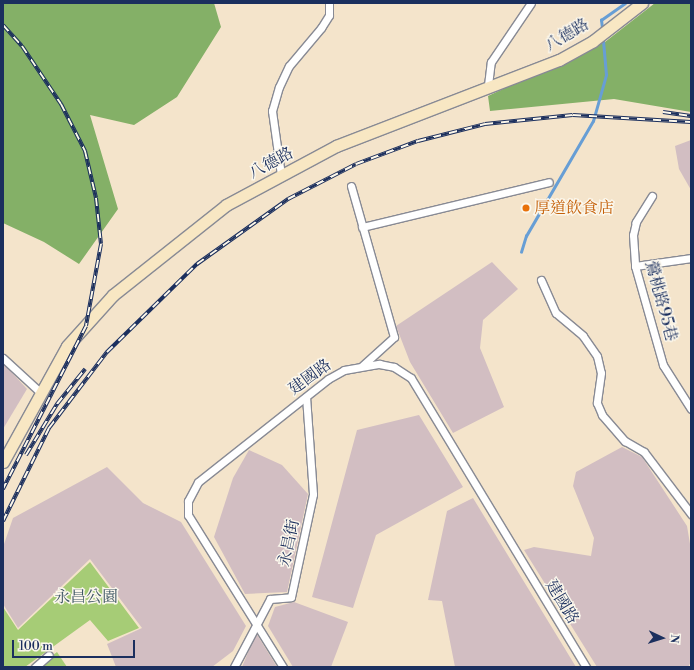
<!DOCTYPE html>
<meta charset="utf-8">
<style>
body{margin:0}
#map{position:relative;width:694px;height:670px;overflow:hidden;background:#f4e4cb;font-family:"Libre Bodoni","Noto Serif TC",serif}
div>[style]{position:absolute}
.industrial>*{inset:0;background:#d2bec2}
.green>*{inset:0;background:#a6cc76}
.forest>*{inset:0;background:#84b067}
.stream>*{height:2.5px;margin:-1.25px;padding:0 1.25px;transform-origin:1.25px;border-radius:1.25px;background:#679ed5}
.roads{filter:drop-shadow(1px 0 #888a94) drop-shadow(-1px 0 #888a94) drop-shadow(0 1px #888a94) drop-shadow(0 -1px #888a94)}
.street>*{height:7px;margin:-3.5px;padding:0 3.5px;transform-origin:3.5px;border-radius:3.5px;background:#fff}
.secondary>*{height:11px;margin:-5.5px;padding:0 5.5px;transform-origin:5.5px;border-radius:5.5px;background:#f8e7c3}
.rail>*{height:4px;margin-top:-2px;transform-origin:0;background:repeating-linear-gradient(90deg,#fbf7ec 0 8px,#1b2f5e 0 16px);box-sizing:border-box;border-block:1px solid #1b2f5e}
.dots>*{width:11px;height:11px;translate:-50% -50%;box-sizing:border-box;border:2px solid #fbf7ec;border-radius:50%}
span{translate:-50% -50%;white-space:nowrap;text-align:center;line-height:1.15;-webkit-text-stroke:3px #fbf7ec;paint-order:stroke}
.street-label{font-size:16px;color:#1b2f5e}
.food-label{font-size:16px;color:#c56008}
.left{translate:0 -50%;text-align:left}
.park-label{font-size:16px;color:#3e5664}
.frame{position:absolute;inset:0;border:4px solid #1b2f5e;pointer-events:none}
.north{position:absolute;left:642px;top:618px;width:40px;height:40px;-webkit-text-stroke:3px #fbf7ec;paint-order:stroke;rotate:94deg;font-size:11px;font-weight:700;line-height:16px;text-align:center;color:#1b2f5e}
.north::after{content:'';display:block;margin:auto;width:14px;height:18px;background:#1b2f5e;clip-path:polygon(50% 0,100% 100%,50% 72%,0 100%)}
.scale{position:absolute;left:12px;top:640px;width:123px;height:18px;box-sizing:border-box;border:2px solid #1b2f5e;border-top:0;padding-left:5px;font-size:12px;line-height:14px;white-space:nowrap;color:#1b2f5e;-webkit-text-stroke:3px #fbf7ec;paint-order:stroke}
</style>
<div id="map">
<div class="industrial">
<i style="clip-path:polygon(691px 140px,691px 190px,679px 169px,675px 146px)"></i>
<i style="clip-path:polygon(492px 262px,518px 289px,483px 320px,480px 348px,504px 407px,453px 433px,410px 362px,396px 326px)"></i>
<i style="clip-path:polygon(3px 363px,27px 389px,3px 429px)"></i>
<i style="clip-path:polygon(419px 415px,463px 487px,376px 535px,353px 608px,312px 597px,357px 430px)"></i>
<i style="clip-path:polygon(622px 447px,642px 457px,687px 526px,691px 550px,691px 662px,688px 667px,597px 667px,524px 550px,534px 547px,591px 556px,594px 538px,573px 486px,576px 472px)"></i>
<i style="clip-path:polygon(249px 450px,282px 465px,308px 494px,287px 592px,245px 594px,214px 537px,233px 478px)"></i>
<i style="clip-path:polygon(107px 467px,143px 503px,181px 522px,246px 626px,233px 651px,212px 667px,116px 667px,107px 644px,142px 628px,90px 559px,18px 628px,3px 604px,3px 547px,13px 518px)"></i>
<i style="clip-path:polygon(473px 498px,576px 667px,455px 667px,442px 601px,428px 600px,447px 511px)"></i>
<i style="clip-path:polygon(294px 602px,348px 622px,331px 667px,293px 667px,268px 626px,275px 607px)"></i>
<i style="clip-path:polygon(256px 633px,277px 667px,242px 667px)"></i>
</div>
<div class="green">
<i style="clip-path:polygon(90px 562px,139px 628px,108px 641px,90px 620px,25px 667px,3px 667px,3px 607px,18px 630px)"></i>
<i style="clip-path:polygon(57px 652px,67px 667px,38px 667px)"></i>
</div>
<div class="forest">
<i style="clip-path:polygon(3px 3px,214px 3px,221px 27px,177px 97px,134px 125px,90px 115px,118px 209px,79px 264px,44px 242px,3px 223px)"></i>
<i style="clip-path:polygon(655px 3px,691px 3px,691px 112px,614px 99px,490px 111px,488px 96px,605px 42px)"></i>
</div>
<div class="stream">
<i style="left:602px;top:28px;width:8px;rotate:-97deg"></i>
<i style="left:601px;top:20px;width:29px;rotate:-35deg"></i>
<i style="left:521px;top:252px;width:17px;rotate:-73deg"></i>
<i style="left:526px;top:236px;width:133px;rotate:-59.8deg"></i>
<i style="left:593px;top:121px;width:48px;rotate:-74.2deg"></i>
<i style="left:606px;top:75px;width:36px;rotate:-95deg"></i>
</div>
<div class="roads">
<div class="street">
<i style="left:488px;top:85px;width:23px;rotate:-83deg"></i>
<i style="left:491px;top:62px;width:71px;rotate:-55.9deg"></i>
<i style="left:281px;top:175px;width:65px;rotate:-98deg"></i>
<i style="left:272px;top:111px;width:25px;rotate:-74deg"></i>
<i style="left:279px;top:87px;width:23px;rotate:-65deg"></i>
<i style="left:289px;top:66px;width:50px;rotate:-49.9deg"></i>
<i style="left:321px;top:28px;width:15px;rotate:-58deg"></i>
<i style="left:329px;top:15px;width:12px;rotate:-90deg"></i>
<i style="left:351px;top:186px;width:157px;rotate:74.1deg"></i>
<i style="left:394px;top:337px;width:43px;rotate:137.8deg"></i>
<i style="left:652px;top:196px;width:31px;rotate:122deg"></i>
<i style="left:636px;top:222px;width:13px;rotate:103deg"></i>
<i style="left:633px;top:235px;width:31px;rotate:86deg"></i>
<i style="left:635px;top:266px;width:103px;rotate:74.2deg"></i>
<i style="left:663px;top:365px;width:52px;rotate:57.5deg"></i>
<i style="left:362px;top:227px;width:192px;rotate:-13.5deg"></i>
<i style="left:635px;top:266px;width:57px;rotate:-8.1deg"></i>
<i style="left:541px;top:280px;width:36px;rotate:66deg"></i>
<i style="left:556px;top:313px;width:35px;rotate:40deg"></i>
<i style="left:583px;top:336px;width:24px;rotate:55deg"></i>
<i style="left:597px;top:356px;width:17px;rotate:77deg"></i>
<i style="left:601px;top:373px;width:30px;rotate:98deg"></i>
<i style="left:597px;top:403px;width:13px;rotate:67deg"></i>
<i style="left:602px;top:415px;width:35px;rotate:49deg"></i>
<i style="left:625px;top:441px;width:22px;rotate:30deg"></i>
<i style="left:644px;top:452px;width:78px;rotate:52.8deg"></i>
<i style="left:3px;top:358px;width:50px;rotate:42.6deg"></i>
<i style="left:35px;top:667px;width:18px;rotate:-41deg"></i>
<i style="left:234px;top:667px;width:77px;rotate:-62.1deg"></i>
<i style="left:270px;top:599px;width:21px;rotate:-5deg"></i>
<i style="left:291px;top:597px;width:105px;rotate:-77.9deg"></i>
<i style="left:313px;top:494px;width:97px;rotate:-94.1deg"></i>
<i style="left:283px;top:667px;width:179px;rotate:-122deg"></i>
<i style="left:188px;top:515px;width:14px;rotate:-90deg"></i>
<i style="left:188px;top:501px;width:21px;rotate:-62deg"></i>
<i style="left:198px;top:482px;width:166px;rotate:-38.4deg"></i>
<i style="left:328px;top:379px;width:18px;rotate:-29deg"></i>
<i style="left:344px;top:370px;width:36px;rotate:-10deg"></i>
<i style="left:379px;top:364px;width:15px;rotate:11deg"></i>
<i style="left:394px;top:367px;width:20px;rotate:33deg"></i>
<i style="left:411px;top:378px;width:338px;rotate:58.8deg"></i>
</div>
<div class="secondary">
<i style="left:3px;top:462px;width:132px;rotate:-61.1deg"></i>
<i style="left:67px;top:346px;width:69px;rotate:-48deg"></i>
<i style="left:113px;top:295px;width:144px;rotate:-38.5deg"></i>
<i style="left:226px;top:205px;width:125px;rotate:-28.2deg"></i>
<i style="left:336px;top:146px;width:239px;rotate:-21.1deg"></i>
<i style="left:559px;top:60px;width:39px;rotate:-29deg"></i>
<i style="left:593px;top:41px;width:62px;rotate:-37.8deg"></i>
</div>
</div>
<div class="rail">
<i style="left:3px;top:25px;width:28px;rotate:48deg"></i>
<i style="left:22px;top:46px;width:70px;rotate:56.1deg"></i>
<i style="left:61px;top:104px;width:53px;rotate:62.9deg"></i>
<i style="left:85px;top:151px;width:48px;rotate:76.8deg"></i>
<i style="left:96px;top:198px;width:46px;rotate:83.8deg"></i>
<i style="left:101px;top:244px;width:83px;rotate:100.4deg"></i>
<i style="left:86px;top:326px;width:183px;rotate:117deg"></i>
<i style="left:663px;top:112px;width:28px;rotate:8deg"></i>
<i style="left:26px;top:455px;width:60px;rotate:-58.7deg"></i>
<i style="left:57px;top:404px;width:45px;rotate:-51.3deg"></i>
<i style="left:3px;top:521px;width:104px;rotate:-63.7deg"></i>
<i style="left:49px;top:428px;width:96px;rotate:-52.7deg"></i>
<i style="left:107px;top:352px;width:126px;rotate:-44.4deg"></i>
<i style="left:197px;top:264px;width:112px;rotate:-35.5deg"></i>
<i style="left:288px;top:199px;width:76px;rotate:-27.2deg"></i>
<i style="left:356px;top:164px;width:66px;rotate:-20.4deg"></i>
<i style="left:418px;top:141px;width:69px;rotate:-14.2deg"></i>
<i style="left:485px;top:124px;width:88px;rotate:-5.8deg"></i>
<i style="left:573px;top:115px;width:118px;rotate:3.4deg"></i>
</div>
<div class="dots">
<i style="left:526px;top:208px;background:#e8710a"></i>
</div>
<div class="street-label">
<span style="left:567px;top:35px;rotate:-30deg">八德路</span>
<span style="left:271px;top:163px;rotate:-28deg">八德路</span>
<span style="left:661px;top:301px;rotate:75deg">鶯桃路95巷</span>
<span style="left:310px;top:377px;rotate:-36deg">建國路</span>
<span style="left:289px;top:543px;rotate:-78deg">永昌街</span>
<span style="left:562px;top:602px;rotate:59deg">建國路</span>
</div>
<div class="food-label">
<span class="left" style="left:534px;top:208px">厚道飲食店</span>
</div>
<div class="park-label">
<span style="left:86px;top:597px">永昌公園</span>
</div>
<div class="frame"></div>
<div class="north">N</div>
<div class="scale">100 m</div>
</div>
